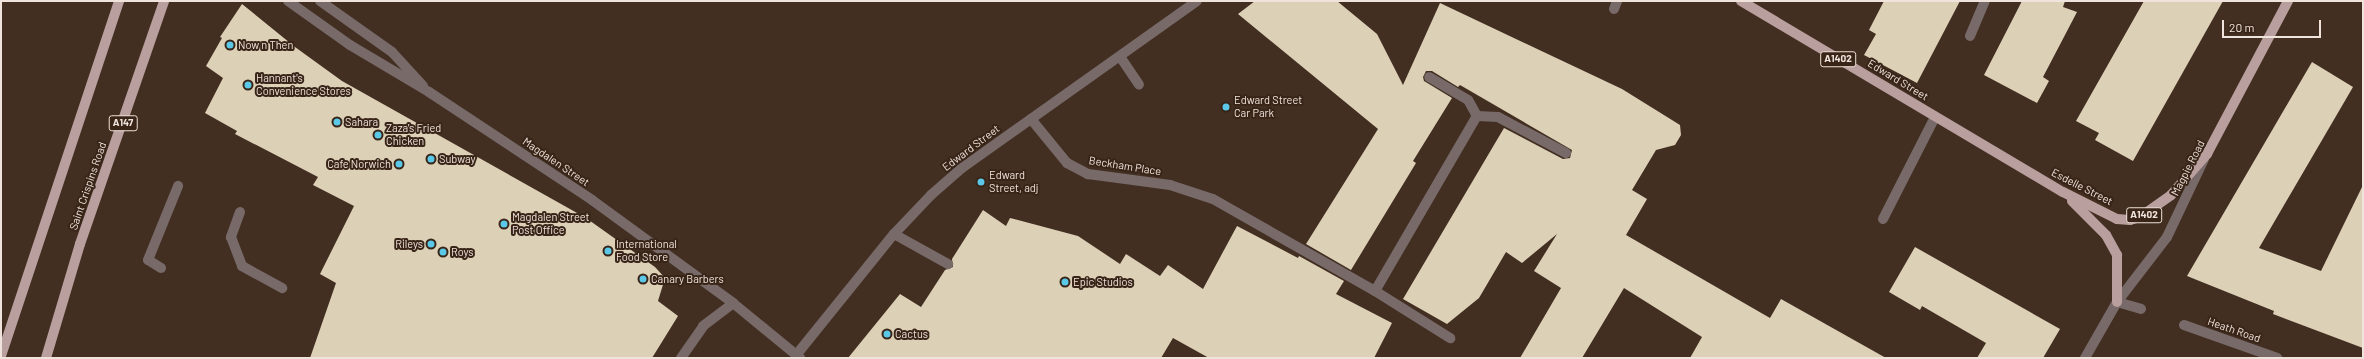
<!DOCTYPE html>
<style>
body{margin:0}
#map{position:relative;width:2364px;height:359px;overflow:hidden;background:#432f22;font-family:Barlow,sans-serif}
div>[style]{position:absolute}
.building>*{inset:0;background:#dcd0b7}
.minor>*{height:10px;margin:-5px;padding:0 5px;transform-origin:5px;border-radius:5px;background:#776a69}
.major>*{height:10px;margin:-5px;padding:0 5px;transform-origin:5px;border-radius:5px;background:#b99f9e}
.dots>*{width:11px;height:11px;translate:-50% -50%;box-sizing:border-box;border:2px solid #382518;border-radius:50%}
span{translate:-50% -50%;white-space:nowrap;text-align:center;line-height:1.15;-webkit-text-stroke:4px #382518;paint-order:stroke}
.shield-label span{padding:1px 3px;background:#382518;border:1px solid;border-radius:3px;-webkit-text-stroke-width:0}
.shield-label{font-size:10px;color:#f0e3db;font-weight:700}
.poi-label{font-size:11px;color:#f0e3db}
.left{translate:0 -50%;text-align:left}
.right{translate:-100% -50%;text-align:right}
.street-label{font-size:11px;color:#f0e3db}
.frame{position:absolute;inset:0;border:2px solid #f0e3db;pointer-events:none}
.scale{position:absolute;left:2222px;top:20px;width:99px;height:18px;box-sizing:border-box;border:2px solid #f0e3db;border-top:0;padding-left:5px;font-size:12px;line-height:14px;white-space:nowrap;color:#f0e3db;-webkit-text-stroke:3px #382518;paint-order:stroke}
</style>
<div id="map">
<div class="building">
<i style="clip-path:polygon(1255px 1px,1337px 1px,1377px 34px,1403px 85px,1440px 3px,1622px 89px,1680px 125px,1681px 135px,1675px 145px,1656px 150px,1632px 190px,1647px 199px,1626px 235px,1770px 318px,1781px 299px,1886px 358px,1690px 358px,1702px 337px,1624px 288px,1582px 358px,1520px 358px,1561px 288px,1534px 271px,1557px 234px,1522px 263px,1506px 252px,1479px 298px,1447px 324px,1403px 299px,1504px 128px,1563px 159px,1570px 158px,1572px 150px,1460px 85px,1458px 87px,1432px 71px,1426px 71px,1423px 77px,1424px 81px,1452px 98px,1413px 161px,1416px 163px,1351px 270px,1306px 244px,1378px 129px,1238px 14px)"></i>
<i style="clip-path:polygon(1884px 1px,1960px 1px,1917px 83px,1864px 55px,1876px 34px,1869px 30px)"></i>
<i style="clip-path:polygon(2022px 1px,2065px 1px,2063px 7px,2077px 12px,2043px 77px,2049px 81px,2037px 103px,1984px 75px)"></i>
<i style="clip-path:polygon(2144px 1px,2223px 1px,2133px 161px,2095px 140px,2099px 133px,2076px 121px)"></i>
<i style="clip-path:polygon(242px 4px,295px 47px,342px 81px,586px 218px,655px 267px,665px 278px,658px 301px,678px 316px,652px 358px,310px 358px,336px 283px,320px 274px,354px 206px,313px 185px,318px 177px,235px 134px,237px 131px,205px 113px,223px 78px,206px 66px,222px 38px,220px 37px)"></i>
<i style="clip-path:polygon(2312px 62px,2353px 87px,2259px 248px,2321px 271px,2363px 185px,2363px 348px,2273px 314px,2274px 311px,2187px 276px)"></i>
<i style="clip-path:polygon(983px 210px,1006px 226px,1010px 218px,1078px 236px,1120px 264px,1126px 254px,1160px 276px,1168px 265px,1203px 289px,1237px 226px,1298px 258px,1299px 256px,1344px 281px,1336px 294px,1392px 323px,1374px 358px,1209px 358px,1173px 338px,1161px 358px,848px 358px,900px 294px,921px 307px,945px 270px,953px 267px,952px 259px)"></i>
<i style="clip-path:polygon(1915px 247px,2060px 329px,2043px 358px,1977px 358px,1986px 343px,1922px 306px,1920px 310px,1889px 292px)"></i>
</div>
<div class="minor">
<i style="left:288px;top:1px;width:76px;rotate:35.4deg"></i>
<i style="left:350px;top:45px;width:92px;rotate:30.7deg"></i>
<i style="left:429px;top:92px;width:196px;rotate:33.5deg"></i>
<i style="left:592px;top:200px;width:175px;rotate:36.1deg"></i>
<i style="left:733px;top:303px;width:87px;rotate:39.4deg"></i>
<i style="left:320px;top:1px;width:88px;rotate:35.3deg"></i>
<i style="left:392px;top:52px;width:46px;rotate:47.6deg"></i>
<i style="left:1614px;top:9px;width:9px;rotate:-69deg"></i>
<i style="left:1970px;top:36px;width:38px;rotate:-67deg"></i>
<i style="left:1121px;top:58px;width:32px;rotate:56deg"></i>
<i style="left:1477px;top:116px;width:21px;rotate:3deg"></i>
<i style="left:1498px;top:117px;width:77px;rotate:27.9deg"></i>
<i style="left:1031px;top:119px;width:57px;rotate:50.7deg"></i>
<i style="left:1067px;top:163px;width:24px;rotate:28deg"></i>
<i style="left:1088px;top:174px;width:83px;rotate:7.6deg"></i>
<i style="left:1170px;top:185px;width:45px;rotate:18deg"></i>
<i style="left:1213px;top:199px;width:186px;rotate:29.6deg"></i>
<i style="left:1375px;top:291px;width:89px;rotate:32.1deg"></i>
<i style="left:240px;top:212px;width:27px;rotate:110deg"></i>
<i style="left:231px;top:237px;width:31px;rotate:69deg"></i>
<i style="left:242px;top:266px;width:46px;rotate:28.8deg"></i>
<i style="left:1883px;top:219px;width:114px;rotate:-63deg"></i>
<i style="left:894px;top:234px;width:62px;rotate:29.1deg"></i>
<i style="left:161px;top:268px;width:15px;rotate:-148deg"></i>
<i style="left:148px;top:260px;width:80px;rotate:-67.9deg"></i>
<i style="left:1375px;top:291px;width:203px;rotate:-59.8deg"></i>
<i style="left:1477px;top:116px;width:18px;rotate:-119deg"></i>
<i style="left:1468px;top:100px;width:45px;rotate:-149.5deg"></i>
<i style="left:2117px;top:302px;width:25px;rotate:16deg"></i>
<i style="left:2184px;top:325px;width:99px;rotate:19.5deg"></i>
<i style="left:797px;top:354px;width:154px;rotate:-51.1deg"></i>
<i style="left:894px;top:234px;width:54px;rotate:-46.5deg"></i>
<i style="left:931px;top:195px;width:41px;rotate:-41.1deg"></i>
<i style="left:962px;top:168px;width:288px;rotate:-35.4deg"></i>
<i style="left:681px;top:358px;width:39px;rotate:-55deg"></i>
<i style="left:703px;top:326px;width:38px;rotate:-37deg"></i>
<i style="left:2085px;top:358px;width:64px;rotate:-60.3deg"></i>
<i style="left:2117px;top:302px;width:82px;rotate:-52.4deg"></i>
<i style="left:2167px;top:237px;width:86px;rotate:-64.6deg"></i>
</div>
<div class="major">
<i style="left:1741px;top:1px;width:374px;rotate:30.7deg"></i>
<i style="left:2063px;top:192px;width:60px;rotate:26.6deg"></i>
<i style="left:2117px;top:219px;width:13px;rotate:4deg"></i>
<i style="left:2130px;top:220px;width:10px;rotate:-17deg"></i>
<i style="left:2140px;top:217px;width:38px;rotate:-35deg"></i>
<i style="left:2171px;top:195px;width:55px;rotate:-48.7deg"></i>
<i style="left:2207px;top:154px;width:173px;rotate:-62.1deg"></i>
<i style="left:2072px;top:201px;width:48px;rotate:45deg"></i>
<i style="left:2106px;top:235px;width:23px;rotate:61deg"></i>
<i style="left:2117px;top:255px;width:47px;rotate:90deg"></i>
<i style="left:1px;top:356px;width:374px;rotate:-71.6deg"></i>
<i style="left:46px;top:358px;width:119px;rotate:-73.4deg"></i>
<i style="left:80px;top:244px;width:257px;rotate:-70.9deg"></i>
</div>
<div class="dots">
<i style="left:230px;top:45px;background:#5ac8e6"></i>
<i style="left:248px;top:85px;background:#5ac8e6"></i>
<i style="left:1226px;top:107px;background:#5ac8e6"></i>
<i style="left:337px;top:122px;background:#5ac8e6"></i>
<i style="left:378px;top:135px;background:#5ac8e6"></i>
<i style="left:431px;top:159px;background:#5ac8e6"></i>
<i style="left:399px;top:164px;background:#5ac8e6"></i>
<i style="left:981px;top:182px;background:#5ac8e6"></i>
<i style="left:504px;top:224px;background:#5ac8e6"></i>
<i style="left:431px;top:244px;background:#5ac8e6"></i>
<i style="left:608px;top:251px;background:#5ac8e6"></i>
<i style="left:443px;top:252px;background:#5ac8e6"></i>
<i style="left:643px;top:279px;background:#5ac8e6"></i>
<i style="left:1065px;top:282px;background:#5ac8e6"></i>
<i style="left:887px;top:334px;background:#5ac8e6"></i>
</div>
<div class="shield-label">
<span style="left:1838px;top:59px">A1402</span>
<span style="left:123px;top:123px">A147</span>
<span style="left:2144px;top:215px">A1402</span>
</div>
<div class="poi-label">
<span class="left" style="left:238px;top:45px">Now n Then</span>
<span class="left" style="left:256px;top:85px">Hannant's<br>Convenience Stores</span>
<span class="left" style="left:1234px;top:107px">Edward Street<br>Car Park</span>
<span class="left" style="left:345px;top:122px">Sahara</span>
<span class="left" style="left:386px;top:135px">Zaza's Fried<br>Chicken</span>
<span class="left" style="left:439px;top:159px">Subway</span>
<span class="right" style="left:391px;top:164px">Cafe Norwich</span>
<span class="left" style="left:989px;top:182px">Edward<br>Street, adj</span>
<span class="left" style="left:512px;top:224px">Magdalen Street<br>Post Office</span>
<span class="right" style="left:423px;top:244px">Rileys</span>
<span class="left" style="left:616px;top:251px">International<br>Food Store</span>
<span class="left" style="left:451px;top:252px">Roys</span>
<span class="left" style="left:651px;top:279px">Canary Barbers</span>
<span class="left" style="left:1073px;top:282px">Epic Studios</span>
<span class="left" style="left:895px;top:334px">Cactus</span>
</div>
<div class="street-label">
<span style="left:1898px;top:80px;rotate:31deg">Edward Street</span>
<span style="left:971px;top:148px;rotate:-37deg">Edward Street</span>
<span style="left:556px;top:162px;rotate:34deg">Magdalen Street</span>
<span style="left:1125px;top:166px;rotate:9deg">Beckham Place</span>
<span style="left:2188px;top:168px;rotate:-63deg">Magpie Road</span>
<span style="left:88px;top:186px;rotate:-71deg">Saint Crispins Road</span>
<span style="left:2082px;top:187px;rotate:27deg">Esdelle Street</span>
<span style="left:2234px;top:330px;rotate:19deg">Heath Road</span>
</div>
<div class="frame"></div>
<div class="scale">20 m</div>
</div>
